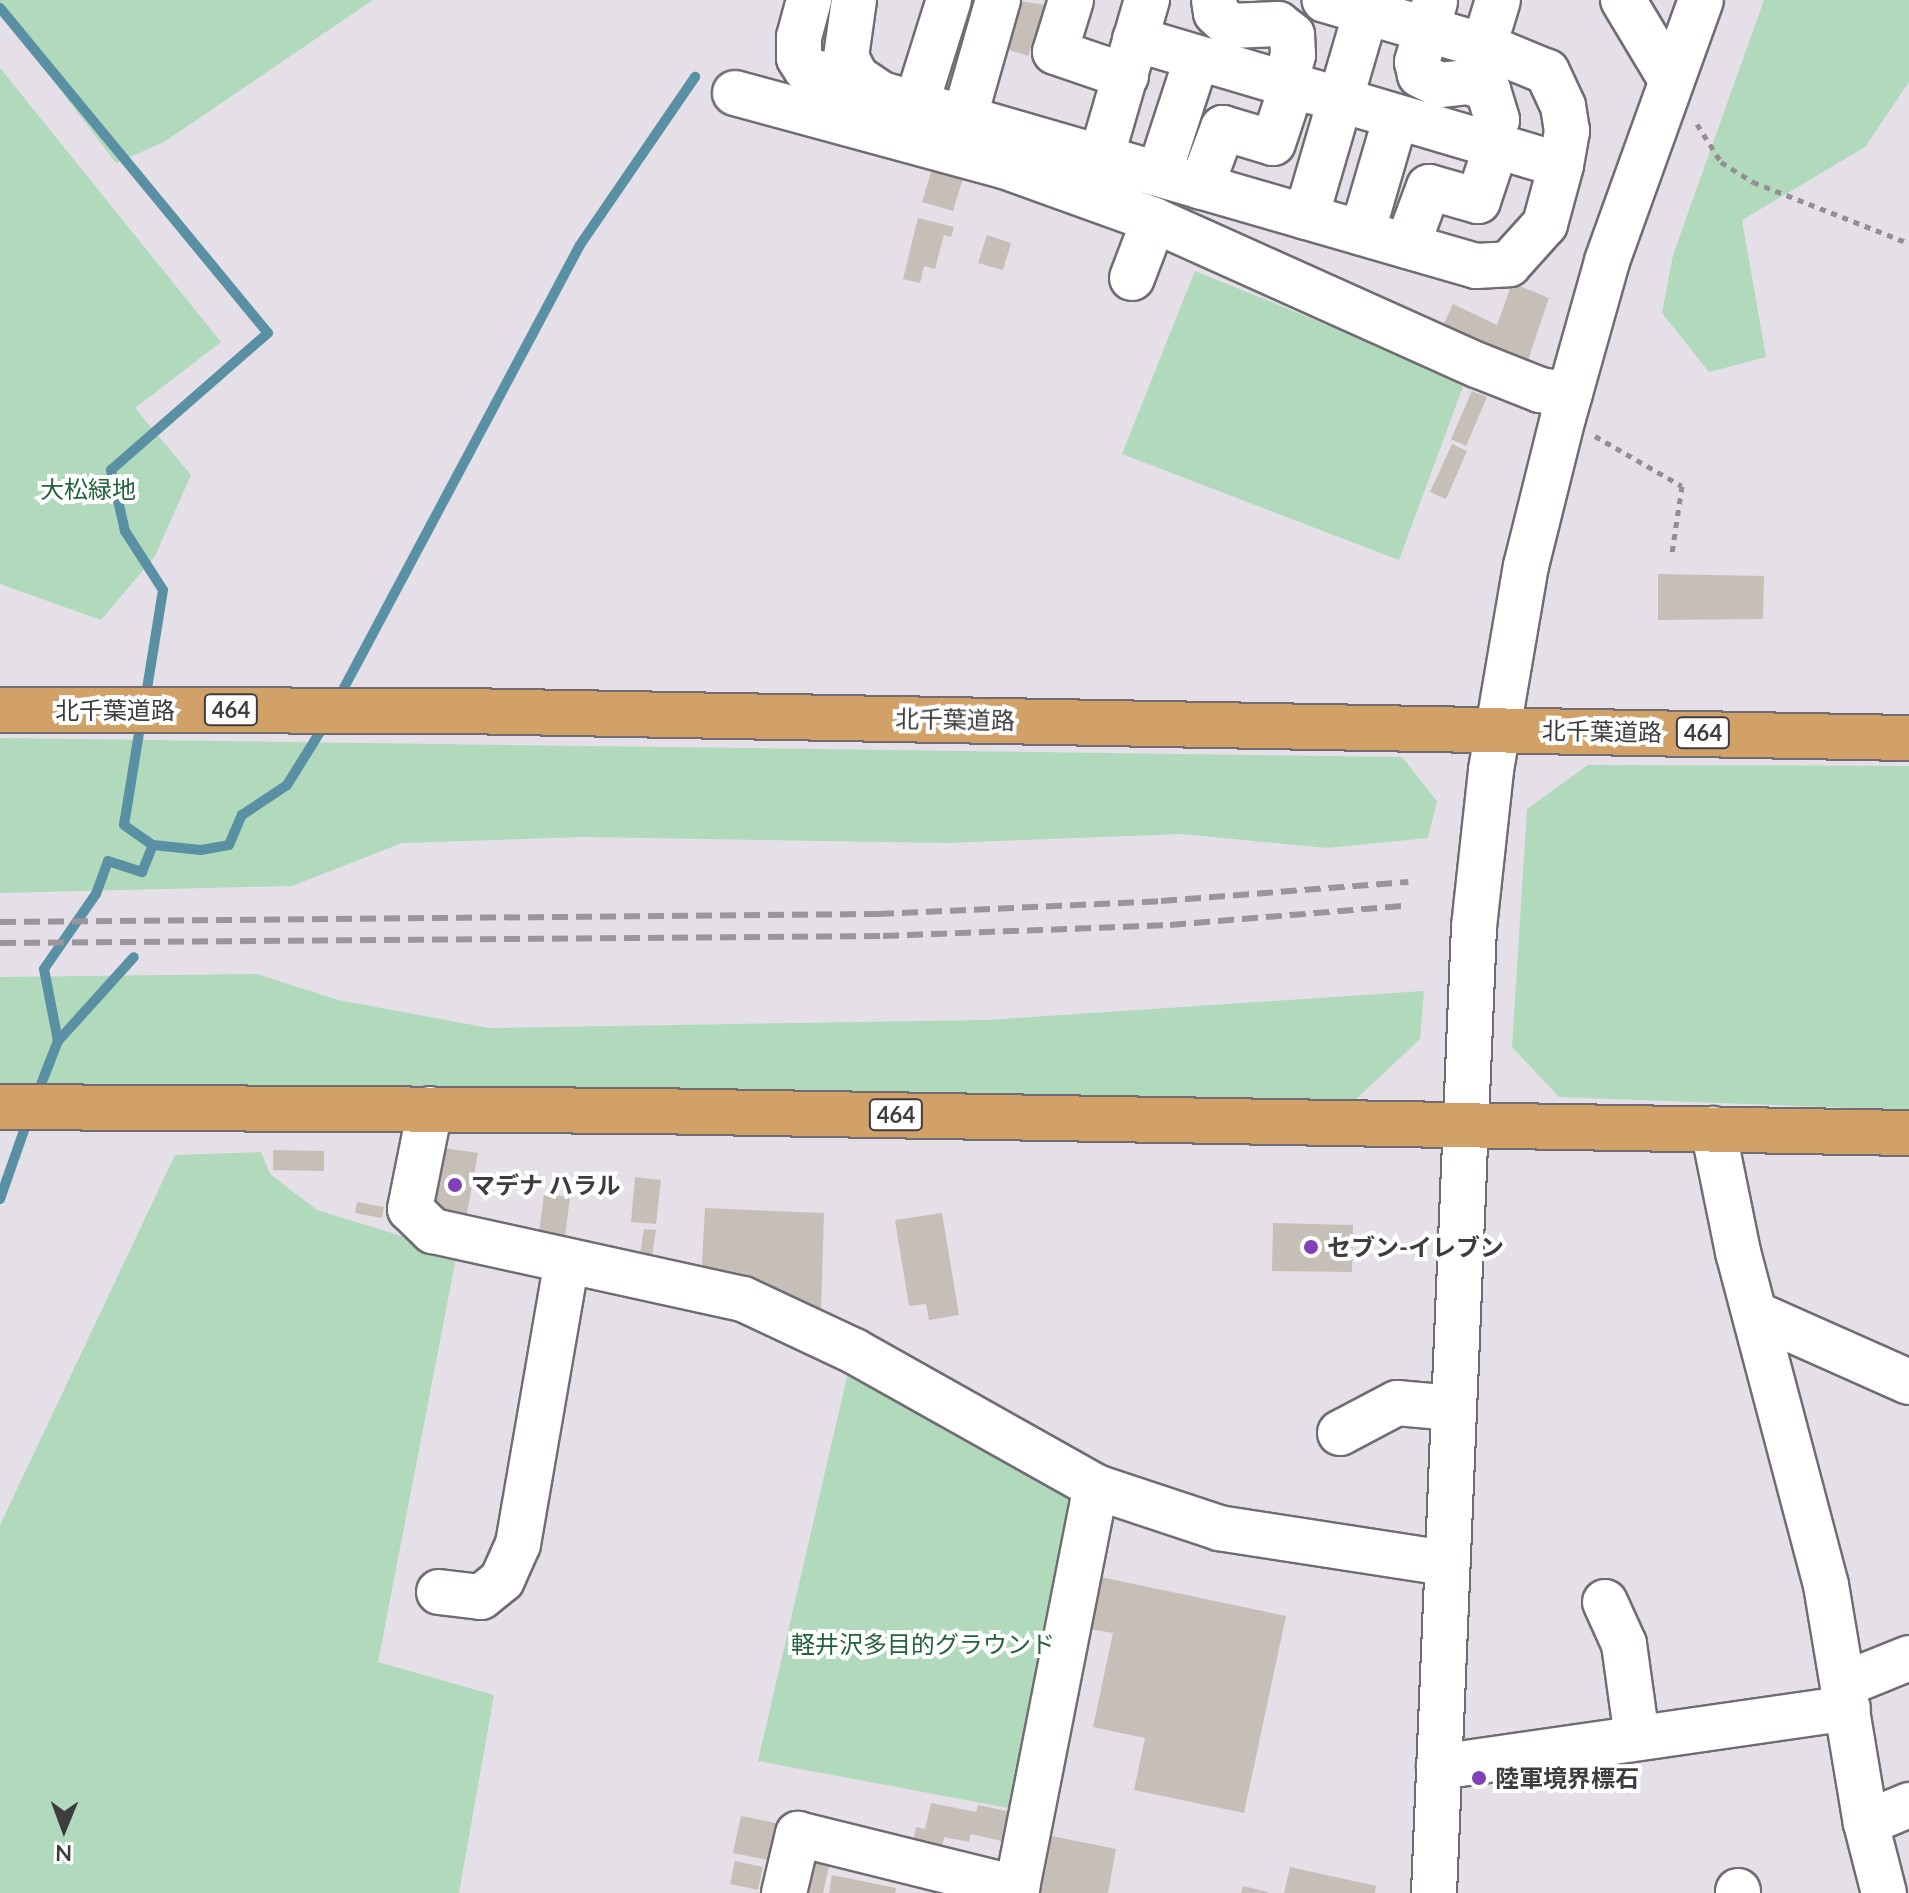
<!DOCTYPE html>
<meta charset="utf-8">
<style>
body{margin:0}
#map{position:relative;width:1909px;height:1893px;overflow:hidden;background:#e5dfe7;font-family:Lato,"Noto Sans JP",sans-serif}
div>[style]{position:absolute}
.green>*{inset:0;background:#b0dabb}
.stream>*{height:10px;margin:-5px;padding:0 5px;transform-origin:5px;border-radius:5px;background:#5a90a3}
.building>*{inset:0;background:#c6bfb8}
.path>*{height:5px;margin-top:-2.5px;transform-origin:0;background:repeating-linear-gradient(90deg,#928e94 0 6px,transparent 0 12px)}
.roads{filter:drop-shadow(2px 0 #716c73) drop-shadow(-2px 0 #716c73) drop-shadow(0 2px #716c73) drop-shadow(0 -2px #716c73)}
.minor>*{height:44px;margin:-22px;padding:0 22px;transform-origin:22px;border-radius:22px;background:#fff}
.highway>*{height:44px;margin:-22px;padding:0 22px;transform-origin:22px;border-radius:22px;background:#d2a168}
.rail>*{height:6px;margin-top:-3px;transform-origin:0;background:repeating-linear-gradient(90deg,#99959b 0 16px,transparent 0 24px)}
.dots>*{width:22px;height:22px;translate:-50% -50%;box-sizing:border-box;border:4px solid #fff;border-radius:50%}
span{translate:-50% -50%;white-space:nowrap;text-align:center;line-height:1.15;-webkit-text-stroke:8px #fff;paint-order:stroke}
.shield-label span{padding:2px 6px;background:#fff;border:2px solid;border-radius:6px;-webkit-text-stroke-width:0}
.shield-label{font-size:22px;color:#3e3c3f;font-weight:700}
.park-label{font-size:24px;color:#22633a}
.street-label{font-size:24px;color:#3e3c3f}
.poi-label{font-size:24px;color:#3e3c3f;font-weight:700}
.left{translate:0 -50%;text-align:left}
.north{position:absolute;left:24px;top:1789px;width:80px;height:80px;-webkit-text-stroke:6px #fff;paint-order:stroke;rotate:181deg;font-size:22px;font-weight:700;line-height:32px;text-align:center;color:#3e3c3f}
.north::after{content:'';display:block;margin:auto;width:28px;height:36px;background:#3e3c3f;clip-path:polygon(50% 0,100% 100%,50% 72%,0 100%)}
</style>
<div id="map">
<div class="green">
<i style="clip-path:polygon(0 0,373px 0,164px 142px,116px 163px,0 11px)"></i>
<i style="clip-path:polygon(1764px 0,1909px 0,1909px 82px,1865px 147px,1742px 220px,1766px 357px,1709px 372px,1662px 313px,1673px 255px)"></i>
<i style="clip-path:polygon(0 68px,221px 342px,135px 408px,191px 475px,155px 556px,101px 620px,0 584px)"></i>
<i style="clip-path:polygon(1195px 271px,1465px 381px,1399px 560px,1122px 454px)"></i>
<i style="clip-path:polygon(0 738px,1402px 757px,1437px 801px,1428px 838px,1327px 848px,1182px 834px,945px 843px,583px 837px,402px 843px,292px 886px,0 893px)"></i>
<i style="clip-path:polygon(1588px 765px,1909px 766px,1909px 1110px,1559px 1097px,1512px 1047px,1527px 809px)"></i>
<i style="clip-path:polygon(257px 974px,338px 1000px,489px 1028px,987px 1020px,1424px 991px,1420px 1039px,1353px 1102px,0 1090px,0 977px)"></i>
<i style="clip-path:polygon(261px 1152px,270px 1174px,317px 1210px,457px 1253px,378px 1662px,494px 1695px,459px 1893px,0 1893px,0 1525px,175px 1155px)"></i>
<i style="clip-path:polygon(850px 1364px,1084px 1486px,1025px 1811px,758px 1761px)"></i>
</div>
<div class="stream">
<i style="left:0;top:8px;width:421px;rotate:50.5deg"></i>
<i style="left:268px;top:333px;width:208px;rotate:138.9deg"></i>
<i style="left:111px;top:470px;width:63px;rotate:77.1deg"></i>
<i style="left:125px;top:531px;width:70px;rotate:57.2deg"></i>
<i style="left:163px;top:590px;width:112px;rotate:99.2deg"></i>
<i style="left:338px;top:699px;width:514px;rotate:-61.94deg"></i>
<i style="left:580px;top:245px;width:204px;rotate:-55.6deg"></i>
<i style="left:141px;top:721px;width:105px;rotate:99.3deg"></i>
<i style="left:124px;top:825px;width:35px;rotate:35deg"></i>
<i style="left:153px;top:845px;width:48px;rotate:5.9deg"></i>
<i style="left:201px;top:850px;width:28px;rotate:-10deg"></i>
<i style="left:229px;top:845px;width:33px;rotate:-67deg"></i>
<i style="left:242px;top:815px;width:54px;rotate:-33.7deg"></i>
<i style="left:287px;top:785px;width:72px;rotate:-58.1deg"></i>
<i style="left:58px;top:1041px;width:73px;rotate:-101deg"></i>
<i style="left:44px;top:969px;width:91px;rotate:-55.3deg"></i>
<i style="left:96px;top:894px;width:35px;rotate:-70deg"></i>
<i style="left:108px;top:861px;width:36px;rotate:18deg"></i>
<i style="left:142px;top:872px;width:29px;rotate:-68deg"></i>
<i style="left:36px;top:1097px;width:60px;rotate:-68.6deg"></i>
<i style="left:58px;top:1041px;width:113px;rotate:-47.9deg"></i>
<i style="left:0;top:1199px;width:88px;rotate:-70.7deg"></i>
</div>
<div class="building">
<i style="clip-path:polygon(1014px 0,1045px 5px,1028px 56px,998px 46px)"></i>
<i style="clip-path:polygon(934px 163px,965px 172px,953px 211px,922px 202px)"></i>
<i style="clip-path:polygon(918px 218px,954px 227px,951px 237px,944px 235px,935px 269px,924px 266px,920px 283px,903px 279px)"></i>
<i style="clip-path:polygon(987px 235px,1011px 243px,1003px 270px,978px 263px)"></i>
<i style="clip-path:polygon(1512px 283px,1549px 298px,1524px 372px,1439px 334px,1453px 304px,1497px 325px)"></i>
<i style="clip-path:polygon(1472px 391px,1487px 397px,1466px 446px,1451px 439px)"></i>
<i style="clip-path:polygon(1452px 444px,1467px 451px,1446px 499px,1430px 492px)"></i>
<i style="clip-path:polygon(1658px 574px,1764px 576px,1763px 619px,1658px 620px)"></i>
<i style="clip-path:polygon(444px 1148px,478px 1153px,465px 1224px,431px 1219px)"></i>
<i style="clip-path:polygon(273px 1150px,324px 1151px,324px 1171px,273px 1170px)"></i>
<i style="clip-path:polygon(635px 1177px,661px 1180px,656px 1224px,631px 1222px)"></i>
<i style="clip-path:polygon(544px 1194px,570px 1197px,564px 1244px,538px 1241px)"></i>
<i style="clip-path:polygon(357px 1202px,384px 1207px,382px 1218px,355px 1213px)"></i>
<i style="clip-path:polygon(705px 1208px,824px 1213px,821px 1312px,701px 1281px)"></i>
<i style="clip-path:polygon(942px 1213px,959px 1315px,929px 1320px,926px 1304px,909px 1306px,895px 1220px)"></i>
<i style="clip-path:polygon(1273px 1223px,1353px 1225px,1352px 1272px,1272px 1271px)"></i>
<i style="clip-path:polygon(644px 1229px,656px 1230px,652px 1257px,640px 1255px)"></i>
<i style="clip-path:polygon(1096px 1576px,1286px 1616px,1244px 1813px,1134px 1790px,1145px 1738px,1093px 1727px,1113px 1633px,1085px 1628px)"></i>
<i style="clip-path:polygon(931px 1803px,976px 1812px,978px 1805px,1016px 1813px,1010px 1843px,971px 1834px,969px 1842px,944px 1837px,940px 1857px,911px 1851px,916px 1827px,925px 1829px)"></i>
<i style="clip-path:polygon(741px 1816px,781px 1824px,773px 1861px,733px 1853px)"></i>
<i style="clip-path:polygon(1052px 1836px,1116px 1849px,1108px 1893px,1041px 1893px)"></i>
<i style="clip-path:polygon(800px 1855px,830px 1862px,823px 1893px,791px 1893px)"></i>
<i style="clip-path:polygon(735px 1861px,763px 1867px,758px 1890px,730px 1884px)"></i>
<i style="clip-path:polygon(1290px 1867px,1376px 1886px,1375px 1893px,1284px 1893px)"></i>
<i style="clip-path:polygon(832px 1875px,896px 1888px,895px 1893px,829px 1893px)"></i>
<i style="clip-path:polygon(1243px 1886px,1268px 1892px,1268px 1893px,1241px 1893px)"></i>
</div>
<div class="path">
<i style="left:1697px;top:124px;width:45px;rotate:57.7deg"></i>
<i style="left:1721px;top:162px;width:38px;rotate:32deg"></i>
<i style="left:1753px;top:182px;width:168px;rotate:21.4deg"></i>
<i style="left:1595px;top:436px;width:100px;rotate:29.9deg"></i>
<i style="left:1682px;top:486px;width:68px;rotate:98.5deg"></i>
</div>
<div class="roads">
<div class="minor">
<i style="left:809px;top:0;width:38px;rotate:105deg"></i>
<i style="left:799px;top:37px;width:21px;rotate:90deg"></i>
<i style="left:799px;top:58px;width:13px;rotate:58deg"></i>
<i style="left:806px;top:69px;width:73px;rotate:18.4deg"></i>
<i style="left:854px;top:0;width:58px;rotate:98deg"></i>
<i style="left:846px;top:57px;width:22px;rotate:63deg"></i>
<i style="left:856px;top:77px;width:30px;rotate:34deg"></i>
<i style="left:881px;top:94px;width:619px;rotate:16.12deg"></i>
<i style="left:1476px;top:266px;width:33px;rotate:-3deg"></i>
<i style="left:1509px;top:264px;width:54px;rotate:-48deg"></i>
<i style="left:1545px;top:224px;width:61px;rotate:-74.8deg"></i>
<i style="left:1561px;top:165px;width:35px;rotate:-80deg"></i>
<i style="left:1567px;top:131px;width:25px;rotate:-99deg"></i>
<i style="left:1563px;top:106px;width:38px;rotate:-115deg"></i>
<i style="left:1547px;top:72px;width:68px;rotate:-157.6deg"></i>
<i style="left:1484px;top:46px;width:166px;rotate:-163.9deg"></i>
<i style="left:1071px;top:0;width:54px;rotate:107.1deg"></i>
<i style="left:1055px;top:52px;width:75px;rotate:18.7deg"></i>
<i style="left:1214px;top:0;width:13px;rotate:81deg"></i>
<i style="left:1216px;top:13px;width:19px;rotate:43deg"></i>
<i style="left:1230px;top:26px;width:48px;rotate:-2.4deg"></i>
<i style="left:1278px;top:24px;width:18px;rotate:38deg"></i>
<i style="left:1292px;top:35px;width:20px;rotate:87deg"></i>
<i style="left:1293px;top:55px;width:30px;rotate:105deg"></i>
<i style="left:1623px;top:0;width:93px;rotate:59deg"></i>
<i style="left:1435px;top:2px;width:63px;rotate:106.7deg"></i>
<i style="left:1417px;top:62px;width:13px;rotate:77deg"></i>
<i style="left:1420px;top:75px;width:22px;rotate:27deg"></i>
<i style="left:1440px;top:85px;width:30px;rotate:-6deg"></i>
<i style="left:1470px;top:82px;width:20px;rotate:24deg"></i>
<i style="left:1488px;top:90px;width:31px;rotate:73deg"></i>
<i style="left:1497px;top:120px;width:26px;rotate:113deg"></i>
<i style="left:1135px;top:39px;width:444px;rotate:16.5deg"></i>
<i style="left:1484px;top:46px;width:48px;rotate:-73.1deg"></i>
<i style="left:735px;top:93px;width:279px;rotate:15.2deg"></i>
<i style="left:1004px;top:166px;width:159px;rotate:19.8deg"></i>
<i style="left:1154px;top:220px;width:354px;rotate:24.2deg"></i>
<i style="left:1477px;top:365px;width:68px;rotate:21.6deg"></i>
<i style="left:1540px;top:390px;width:30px;rotate:9deg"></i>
<i style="left:916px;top:105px;width:110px;rotate:-72.6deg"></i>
<i style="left:964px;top:119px;width:124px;rotate:-74.1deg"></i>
<i style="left:1101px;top:158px;width:165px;rotate:-73.8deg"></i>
<i style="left:1159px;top:174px;width:122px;rotate:-71.9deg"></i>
<i style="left:1201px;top:187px;width:63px;rotate:-69.6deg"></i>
<i style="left:1223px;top:128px;width:52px;rotate:16.7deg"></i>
<i style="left:1273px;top:143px;width:60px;rotate:-71.6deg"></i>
<i style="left:1306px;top:217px;width:214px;rotate:-73.7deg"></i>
<i style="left:1362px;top:233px;width:121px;rotate:-73.7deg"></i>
<i style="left:1407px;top:246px;width:63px;rotate:-69.6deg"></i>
<i style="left:1429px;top:187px;width:51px;rotate:15.9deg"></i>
<i style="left:1478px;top:201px;width:57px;rotate:-71.6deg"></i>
<i style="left:1132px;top:278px;width:62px;rotate:-69.2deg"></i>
<i style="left:430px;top:1109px;width:102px;rotate:101.3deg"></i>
<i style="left:410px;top:1209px;width:32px;rotate:44deg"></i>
<i style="left:433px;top:1231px;width:317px;rotate:12.4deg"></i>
<i style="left:743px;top:1299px;width:123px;rotate:25.1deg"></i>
<i style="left:854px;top:1351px;width:278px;rotate:29.3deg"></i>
<i style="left:1096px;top:1487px;width:130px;rotate:18.4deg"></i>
<i style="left:1219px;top:1528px;width:230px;rotate:8.8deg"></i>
<i style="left:1713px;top:1129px;width:126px;rotate:78.5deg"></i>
<i style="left:1738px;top:1252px;width:344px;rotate:75.2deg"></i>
<i style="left:1826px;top:1585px;width:241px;rotate:80.5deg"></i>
<i style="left:1866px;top:1823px;width:72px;rotate:75.6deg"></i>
<i style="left:1756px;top:1314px;width:167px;rotate:24deg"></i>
<i style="left:1340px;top:1433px;width:64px;rotate:-27.8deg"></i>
<i style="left:1397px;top:1403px;width:56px;rotate:5.1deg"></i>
<i style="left:439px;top:1592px;width:42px;rotate:6.8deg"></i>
<i style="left:481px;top:1597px;width:27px;rotate:-39deg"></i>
<i style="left:502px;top:1580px;width:39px;rotate:-66deg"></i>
<i style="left:518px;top:1544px;width:287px;rotate:-80.2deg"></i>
<i style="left:1605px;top:1602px;width:46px;rotate:65.7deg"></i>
<i style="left:1624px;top:1644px;width:95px;rotate:82.1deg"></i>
<i style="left:1845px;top:1684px;width:69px;rotate:-22.1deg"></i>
<i style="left:1439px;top:1767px;width:413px;rotate:-8.2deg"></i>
<i style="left:1866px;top:1823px;width:47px;rotate:-22.7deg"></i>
<i style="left:1738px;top:1891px;width:2px;rotate:90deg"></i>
<i style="left:784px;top:1893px;width:61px;rotate:-76.7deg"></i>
<i style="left:798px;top:1834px;width:226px;rotate:13.9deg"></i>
<i style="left:1016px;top:1893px;width:414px;rotate:-78.9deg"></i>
<i style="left:1434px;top:1893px;width:967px;rotate:-87.63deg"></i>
<i style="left:1474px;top:927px;width:158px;rotate:-83.8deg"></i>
<i style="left:1491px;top:770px;width:207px;rotate:-80.3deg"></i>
<i style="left:1526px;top:566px;width:153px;rotate:-76deg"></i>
<i style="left:1563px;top:418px;width:163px;rotate:-74.3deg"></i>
<i style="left:1607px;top:261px;width:277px;rotate:-70.2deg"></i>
</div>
<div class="highway">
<i style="left:0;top:710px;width:462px;rotate:0.1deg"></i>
<i style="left:462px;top:711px;width:1447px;rotate:1.07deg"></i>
<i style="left:0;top:1107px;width:649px;rotate:0.35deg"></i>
<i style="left:649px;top:1111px;width:1260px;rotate:1deg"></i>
</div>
</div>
<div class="rail">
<i style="left:0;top:922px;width:878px;rotate:-0.52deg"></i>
<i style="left:878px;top:914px;width:283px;rotate:-2.6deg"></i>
<i style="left:1161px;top:901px;width:248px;rotate:-4.4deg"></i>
<i style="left:0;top:943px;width:883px;rotate:-0.45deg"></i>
<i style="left:883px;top:936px;width:287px;rotate:-2.2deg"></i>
<i style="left:1170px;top:925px;width:233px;rotate:-4.7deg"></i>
</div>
<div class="dots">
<i style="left:455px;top:1185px;background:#8041b7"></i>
<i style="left:1311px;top:1247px;background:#8041b7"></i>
<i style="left:1479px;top:1778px;background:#8041b7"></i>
</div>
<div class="shield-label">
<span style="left:231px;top:710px">464</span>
<span style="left:1703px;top:733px">464</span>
<span style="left:896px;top:1115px">464</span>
</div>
<div class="park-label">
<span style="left:88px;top:489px">大松緑地</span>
<span style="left:923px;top:1644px">軽井沢多目的グラウンド</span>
</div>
<div class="street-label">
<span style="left:115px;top:710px">北千葉道路</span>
<span style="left:955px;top:719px;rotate:1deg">北千葉道路</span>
<span style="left:1602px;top:731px;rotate:1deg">北千葉道路</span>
</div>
<div class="poi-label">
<span class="left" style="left:471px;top:1185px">マデナ ハラル</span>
<span class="left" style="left:1327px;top:1247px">セブン-イレブン</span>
<span class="left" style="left:1495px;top:1778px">陸軍境界標石</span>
</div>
<div class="north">N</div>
</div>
